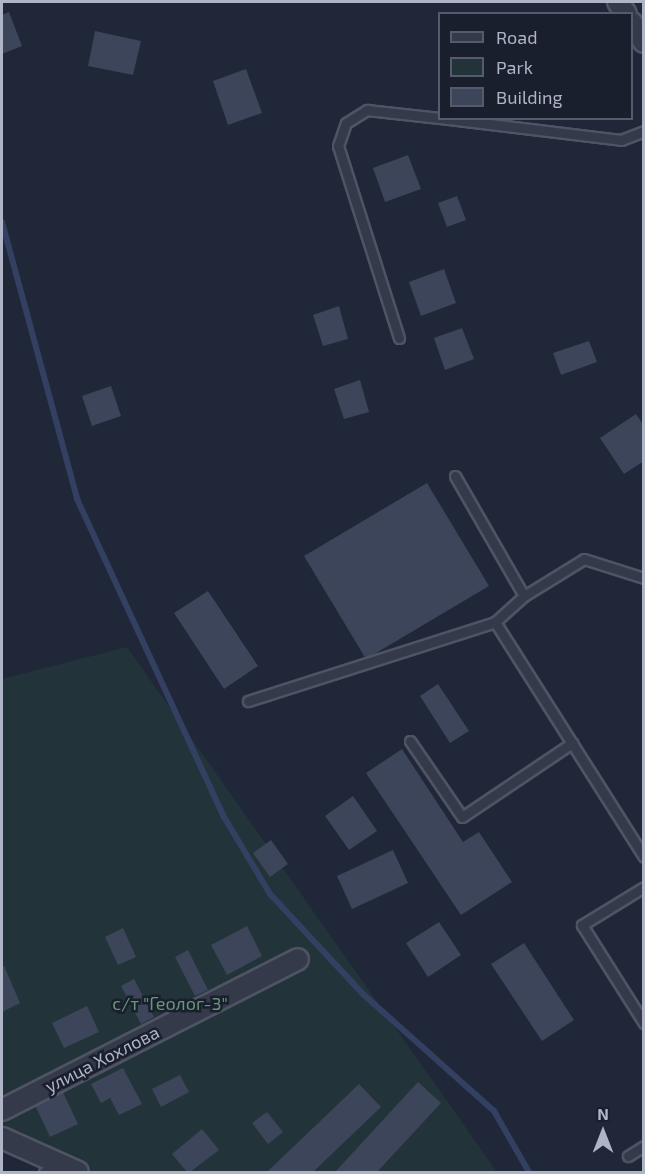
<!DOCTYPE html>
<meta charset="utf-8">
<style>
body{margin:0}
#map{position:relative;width:645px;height:1174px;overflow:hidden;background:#202739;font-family:"Exo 2",sans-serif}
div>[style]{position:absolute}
.green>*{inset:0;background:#22343a}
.stream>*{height:6px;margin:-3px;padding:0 3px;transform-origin:3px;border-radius:3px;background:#344061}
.building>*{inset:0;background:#3c4559}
.roads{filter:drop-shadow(2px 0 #4f5464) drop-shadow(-2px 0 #4f5464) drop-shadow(0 2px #4f5464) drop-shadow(0 -2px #4f5464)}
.lane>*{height:9px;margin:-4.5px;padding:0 4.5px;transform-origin:4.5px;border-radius:4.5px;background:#343a49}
.street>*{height:20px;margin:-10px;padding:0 10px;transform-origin:10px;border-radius:10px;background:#343a49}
span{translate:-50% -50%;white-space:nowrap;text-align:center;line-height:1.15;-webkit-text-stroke:5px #1a1f2e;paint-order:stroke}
.park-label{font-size:18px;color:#669778}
.street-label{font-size:18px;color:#afb4c6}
.frame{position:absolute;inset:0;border:3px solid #afb4c6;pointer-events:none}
.legend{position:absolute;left:438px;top:12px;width:195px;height:108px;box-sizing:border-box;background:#1a1f2e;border:2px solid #565b6b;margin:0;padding:8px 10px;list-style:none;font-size:18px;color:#afb4c6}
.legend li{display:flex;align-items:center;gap:12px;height:30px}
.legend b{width:30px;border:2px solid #565b6b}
.north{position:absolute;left:573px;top:1102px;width:60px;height:60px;-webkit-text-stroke:4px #1a1f2e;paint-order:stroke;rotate:0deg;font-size:16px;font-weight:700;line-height:24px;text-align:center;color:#afb4c6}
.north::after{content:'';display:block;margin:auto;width:21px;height:27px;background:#afb4c6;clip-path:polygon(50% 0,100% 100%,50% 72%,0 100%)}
</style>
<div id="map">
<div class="green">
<i style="clip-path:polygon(127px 647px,497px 1172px,54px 1172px,2px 1146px,2px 679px)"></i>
</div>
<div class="stream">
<i style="left:2px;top:222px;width:287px;rotate:74.8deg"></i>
<i style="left:77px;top:499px;width:350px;rotate:65.2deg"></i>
<i style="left:224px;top:817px;width:90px;rotate:59.1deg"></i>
<i style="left:270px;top:894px;width:137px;rotate:47.1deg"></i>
<i style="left:363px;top:994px;width:176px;rotate:41.8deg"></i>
<i style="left:494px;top:1111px;width:70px;rotate:60.2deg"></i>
</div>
<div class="building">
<i style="clip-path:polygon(9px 12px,22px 46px,2px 54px,2px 15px)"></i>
<i style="clip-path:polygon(95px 31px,141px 41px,133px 75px,88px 66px)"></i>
<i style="clip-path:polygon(246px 69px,262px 113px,228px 125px,213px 81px)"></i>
<i style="clip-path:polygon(408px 155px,421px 189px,385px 202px,373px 168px)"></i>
<i style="clip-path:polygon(457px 196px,466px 220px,447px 227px,438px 203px)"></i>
<i style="clip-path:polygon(444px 269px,456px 303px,421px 316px,409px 282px)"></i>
<i style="clip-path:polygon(339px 306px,348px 339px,323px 346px,313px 315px)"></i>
<i style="clip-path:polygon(462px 328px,474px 359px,445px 370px,434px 338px)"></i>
<i style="clip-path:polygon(589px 341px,597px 362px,561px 375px,553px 353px)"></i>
<i style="clip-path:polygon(360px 380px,369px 412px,344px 419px,334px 389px)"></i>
<i style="clip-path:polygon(111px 386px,121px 416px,92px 426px,82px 396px)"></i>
<i style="clip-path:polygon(636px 414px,644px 426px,644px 461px,624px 474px,600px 438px)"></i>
<i style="clip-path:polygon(427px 483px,489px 586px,366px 659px,304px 556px)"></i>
<i style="clip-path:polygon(208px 591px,258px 666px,224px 689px,174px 613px)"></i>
<i style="clip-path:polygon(438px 684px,469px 731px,450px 743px,420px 696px)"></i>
<i style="clip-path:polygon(402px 749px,463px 842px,479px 832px,512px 882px,461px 915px,366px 773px)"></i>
<i style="clip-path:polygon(353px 796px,377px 831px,349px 850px,325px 816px)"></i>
<i style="clip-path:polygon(271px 840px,288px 864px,270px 877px,253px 853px)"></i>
<i style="clip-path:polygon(393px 850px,408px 883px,352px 909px,337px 876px)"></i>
<i style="clip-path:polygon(439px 922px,461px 955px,428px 977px,406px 943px)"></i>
<i style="clip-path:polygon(247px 926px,262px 956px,227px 975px,211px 945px)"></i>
<i style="clip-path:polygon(123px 928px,136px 957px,118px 965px,105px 937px)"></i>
<i style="clip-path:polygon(524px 943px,574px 1020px,542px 1041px,491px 964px)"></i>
<i style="clip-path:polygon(188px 950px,208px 990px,195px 996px,175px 957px)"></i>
<i style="clip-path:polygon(2px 966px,4px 966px,20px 1003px,2px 1012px)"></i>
<i style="clip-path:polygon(134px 979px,154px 1017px,141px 1024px,121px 986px)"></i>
<i style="clip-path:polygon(87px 1006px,99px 1032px,64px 1048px,52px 1023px)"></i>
<i style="clip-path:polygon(123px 1068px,142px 1104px,119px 1115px,110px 1098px,101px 1103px,91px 1084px)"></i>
<i style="clip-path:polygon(180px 1075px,189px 1092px,161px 1107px,152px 1089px)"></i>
<i style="clip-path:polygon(418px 1082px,441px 1103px,377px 1172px,335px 1172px)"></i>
<i style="clip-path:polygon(359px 1084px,381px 1107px,313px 1172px,267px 1172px)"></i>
<i style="clip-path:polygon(61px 1088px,78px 1124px,50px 1137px,33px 1101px)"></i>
<i style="clip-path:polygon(267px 1112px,283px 1132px,268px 1144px,252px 1123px)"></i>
<i style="clip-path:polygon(202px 1129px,219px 1150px,190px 1172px,187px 1172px,172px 1154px)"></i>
</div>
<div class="roads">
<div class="lane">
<i style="left:440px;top:118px;width:182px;rotate:6.9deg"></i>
<i style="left:621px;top:140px;width:25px;rotate:-21deg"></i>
<i style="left:399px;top:338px;width:201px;rotate:-107.6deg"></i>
<i style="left:338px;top:146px;width:24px;rotate:-71deg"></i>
<i style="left:346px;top:123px;width:25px;rotate:-32deg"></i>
<i style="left:367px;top:110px;width:73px;rotate:6.3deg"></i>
<i style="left:455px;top:476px;width:138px;rotate:60.1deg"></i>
<i style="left:495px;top:622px;width:39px;rotate:-42deg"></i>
<i style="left:524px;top:596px;width:70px;rotate:-31.7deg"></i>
<i style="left:584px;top:559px;width:63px;rotate:17.6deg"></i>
<i style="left:248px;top:701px;width:259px;rotate:-17.7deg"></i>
<i style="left:495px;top:622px;width:278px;rotate:57.6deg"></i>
<i style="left:410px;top:741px;width:92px;rotate:55.6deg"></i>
<i style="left:462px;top:817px;width:133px;rotate:-33.9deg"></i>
<i style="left:644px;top:887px;width:73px;rotate:148.5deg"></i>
<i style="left:582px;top:925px;width:116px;rotate:57.7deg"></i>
<i style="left:628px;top:1156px;width:19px;rotate:-32deg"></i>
<i style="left:44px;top:1172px;width:19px;rotate:-16deg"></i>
</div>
<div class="street">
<i style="left:618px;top:2px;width:14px;rotate:56deg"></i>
<i style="left:632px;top:23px;width:22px;rotate:58deg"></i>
<i style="left:2px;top:1110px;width:332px;rotate:-27deg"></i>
<i style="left:2px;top:1138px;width:83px;rotate:24.1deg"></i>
</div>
</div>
<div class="park-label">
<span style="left:170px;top:1003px">с/т "Геолог-3"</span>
</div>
<div class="street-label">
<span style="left:102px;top:1059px;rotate:-27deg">улица Хохлова</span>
</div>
<div class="frame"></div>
<ul class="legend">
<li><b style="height:8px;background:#343a49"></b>Road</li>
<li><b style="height:16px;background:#22343a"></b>Park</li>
<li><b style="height:16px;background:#3c4559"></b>Building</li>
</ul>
<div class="north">N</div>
</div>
